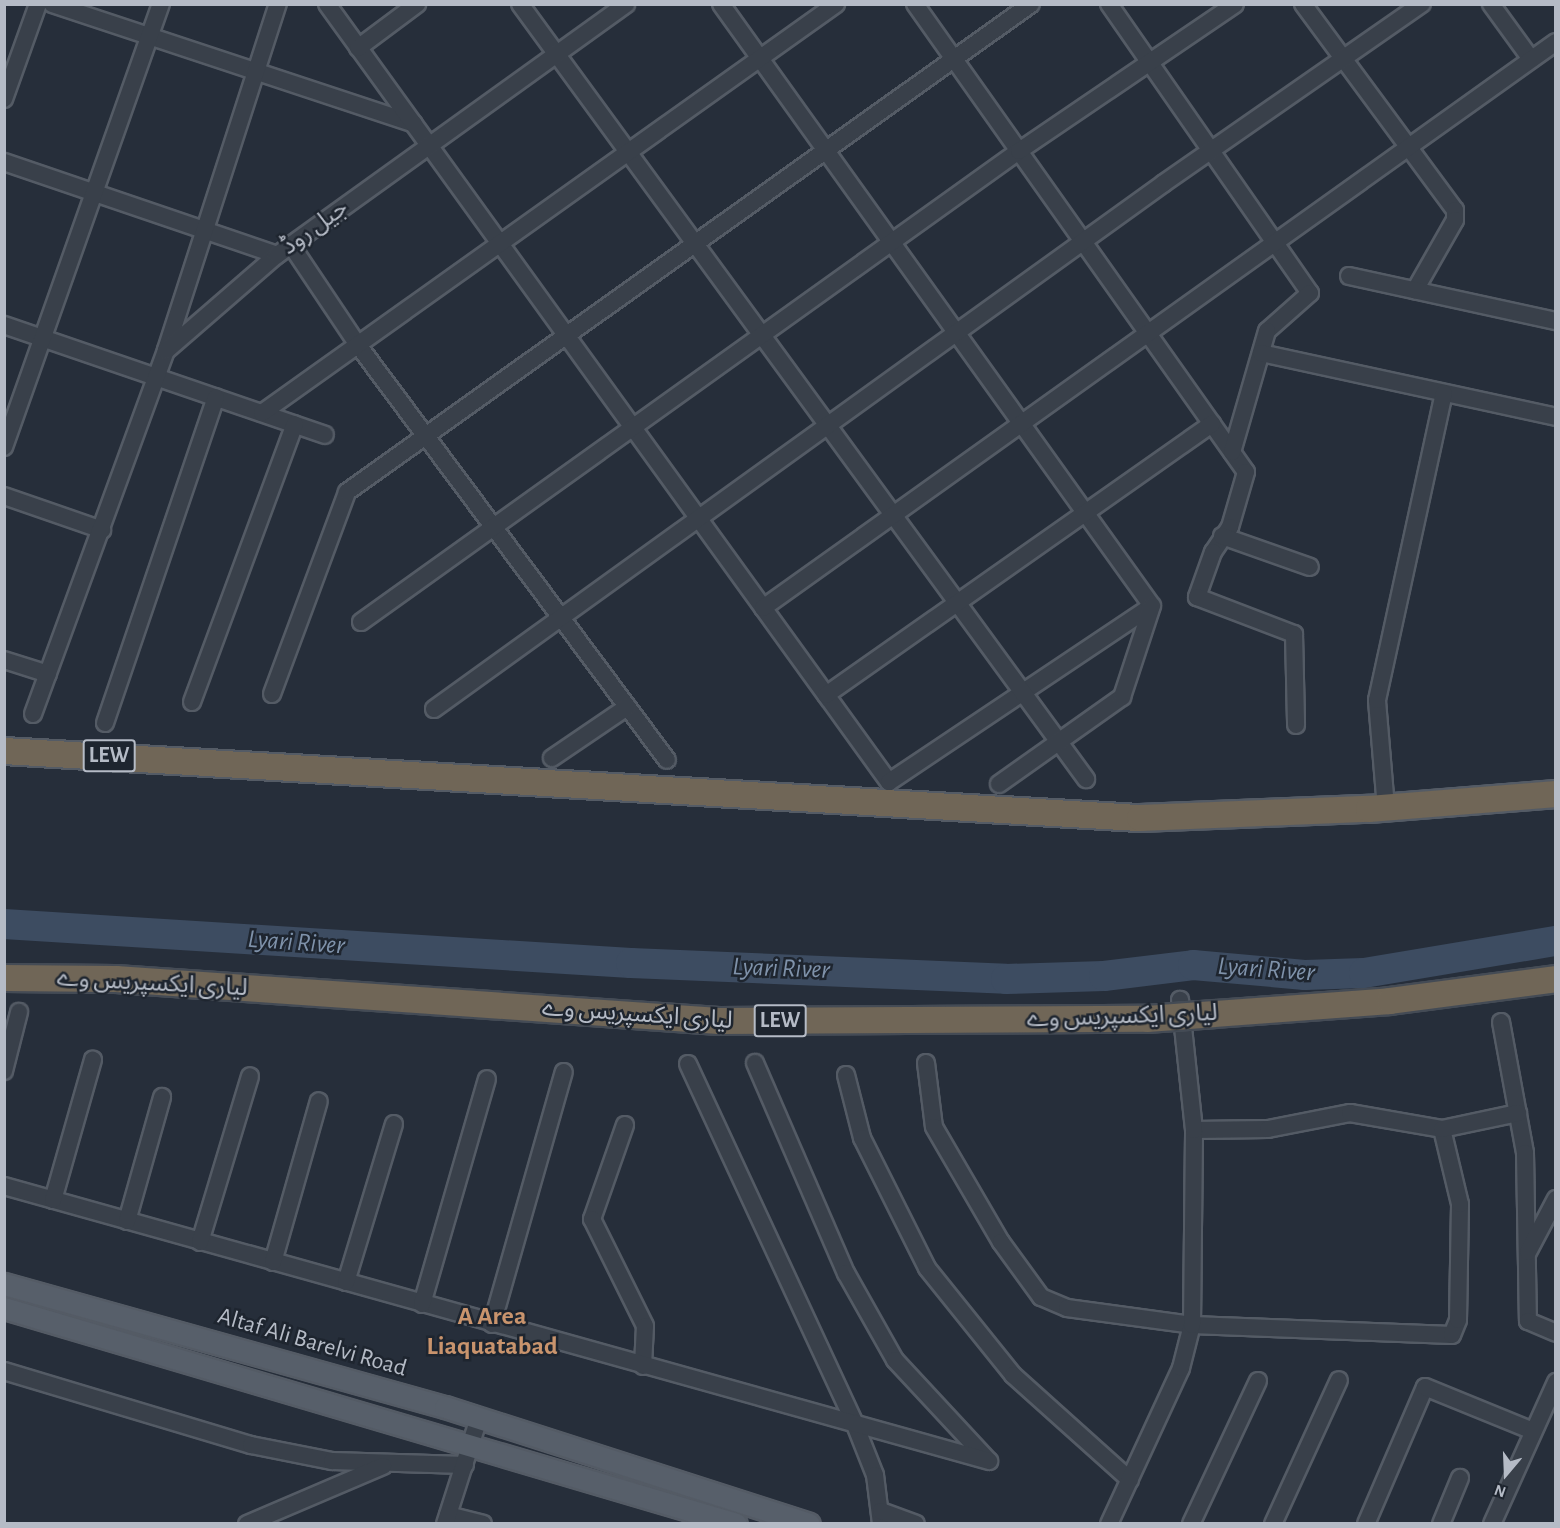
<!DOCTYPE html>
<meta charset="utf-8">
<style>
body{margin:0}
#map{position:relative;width:1560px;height:1528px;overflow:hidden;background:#262e3a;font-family:"Alegreya Sans","Noto Sans Arabic",sans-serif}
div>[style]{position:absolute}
.river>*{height:30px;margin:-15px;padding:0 15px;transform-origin:15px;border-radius:15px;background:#3d4c61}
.roads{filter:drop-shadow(2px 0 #545b65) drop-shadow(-2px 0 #545b65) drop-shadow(0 2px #545b65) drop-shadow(0 -2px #545b65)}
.minor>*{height:16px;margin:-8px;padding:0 8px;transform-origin:8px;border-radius:8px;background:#39404a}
.major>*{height:21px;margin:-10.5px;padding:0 10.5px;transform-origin:10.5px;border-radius:10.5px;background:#575f6a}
.highway>*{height:26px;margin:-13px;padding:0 13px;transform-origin:13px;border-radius:13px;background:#706657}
.bridges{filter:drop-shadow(2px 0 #444b55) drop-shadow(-2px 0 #444b55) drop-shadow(0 2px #444b55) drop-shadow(0 -2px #444b55)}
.highway-bridge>*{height:26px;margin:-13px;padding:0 13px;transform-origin:13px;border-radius:13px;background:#706657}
span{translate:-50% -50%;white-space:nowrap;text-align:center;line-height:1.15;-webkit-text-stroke:5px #1e252f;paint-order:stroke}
.shield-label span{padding:2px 4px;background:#1e252f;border:2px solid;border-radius:4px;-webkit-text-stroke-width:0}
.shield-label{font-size:22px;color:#b5bbc6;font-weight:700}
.street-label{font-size:24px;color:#b5bbc6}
.water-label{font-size:26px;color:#7f92aa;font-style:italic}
.neighbourhood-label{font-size:26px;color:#c9946d;font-weight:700}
.frame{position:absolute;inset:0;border:6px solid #b5bbc6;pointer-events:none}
.north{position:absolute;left:1476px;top:1444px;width:60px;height:60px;-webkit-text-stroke:4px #1e252f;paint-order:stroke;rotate:199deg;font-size:16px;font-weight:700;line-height:24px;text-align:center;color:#b5bbc6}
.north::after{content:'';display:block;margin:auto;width:21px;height:27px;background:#b5bbc6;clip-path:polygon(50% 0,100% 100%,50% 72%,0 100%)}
</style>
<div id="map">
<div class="river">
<i style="left:4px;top:924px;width:628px;rotate:3.56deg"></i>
<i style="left:631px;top:963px;width:375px;rotate:2.4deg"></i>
<i style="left:1006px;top:979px;width:98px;rotate:-1.8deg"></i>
<i style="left:1104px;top:976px;width:90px;rotate:-7deg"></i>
<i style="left:1193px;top:965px;width:112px;rotate:5.1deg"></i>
<i style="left:1305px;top:975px;width:59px;rotate:-1.9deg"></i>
<i style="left:1364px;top:973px;width:195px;rotate:-9.5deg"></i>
</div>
<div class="roads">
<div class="minor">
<i style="left:52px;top:4px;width:381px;rotate:18.3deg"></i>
<i style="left:327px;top:4px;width:960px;rotate:54.16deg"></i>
<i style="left:889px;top:782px;width:316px;rotate:-33.8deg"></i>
<i style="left:520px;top:4px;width:960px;rotate:53.86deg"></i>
<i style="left:721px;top:4px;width:740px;rotate:54.4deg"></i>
<i style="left:915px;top:4px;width:573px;rotate:54.73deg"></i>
<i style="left:1246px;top:472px;width:57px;rotate:106.2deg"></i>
<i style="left:1230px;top:527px;width:30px;rotate:124deg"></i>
<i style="left:1213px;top:552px;width:48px;rotate:109.6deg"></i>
<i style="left:1197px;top:597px;width:104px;rotate:20.9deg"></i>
<i style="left:1294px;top:634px;width:91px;rotate:88.7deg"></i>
<i style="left:1109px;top:4px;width:352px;rotate:55.2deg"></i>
<i style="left:1310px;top:293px;width:57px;rotate:138.5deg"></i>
<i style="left:1267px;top:331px;width:126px;rotate:106.1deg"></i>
<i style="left:1303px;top:4px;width:256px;rotate:53.6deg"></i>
<i style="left:1455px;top:210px;width:10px;rotate:90deg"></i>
<i style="left:1455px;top:220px;width:81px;rotate:119.7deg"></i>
<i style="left:1491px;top:4px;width:68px;rotate:54deg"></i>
<i style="left:358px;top:48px;width:74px;rotate:-36.7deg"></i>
<i style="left:4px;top:99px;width:101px;rotate:-70.3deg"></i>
<i style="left:4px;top:162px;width:288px;rotate:18.8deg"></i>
<i style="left:291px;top:245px;width:120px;rotate:56.2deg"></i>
<i style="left:358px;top:345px;width:517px;rotate:53.33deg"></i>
<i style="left:1349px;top:276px;width:212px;rotate:12.3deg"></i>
<i style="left:4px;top:325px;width:339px;rotate:18.9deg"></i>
<i style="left:166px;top:350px;width:364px;rotate:-72.1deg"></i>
<i style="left:1261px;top:353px;width:302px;rotate:12.2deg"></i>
<i style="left:262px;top:413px;width:705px;rotate:-35.47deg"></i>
<i style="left:4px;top:447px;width:470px;rotate:-70.5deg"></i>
<i style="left:4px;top:496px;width:104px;rotate:19.1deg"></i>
<i style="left:1222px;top:536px;width:93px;rotate:19.4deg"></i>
<i style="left:763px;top:608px;width:974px;rotate:-35.52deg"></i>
<i style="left:361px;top:622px;width:809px;rotate:-35.6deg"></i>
<i style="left:1019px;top:151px;width:261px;rotate:-34.2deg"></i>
<i style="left:4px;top:660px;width:46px;rotate:17.7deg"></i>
<i style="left:272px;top:694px;width:215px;rotate:-69.6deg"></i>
<i style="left:347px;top:492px;width:840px;rotate:-35.51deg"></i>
<i style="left:826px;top:695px;width:472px;rotate:-35.1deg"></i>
<i style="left:192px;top:702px;width:296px;rotate:-69.7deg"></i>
<i style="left:434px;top:709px;width:900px;rotate:-35.77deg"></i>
<i style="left:1164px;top:183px;width:314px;rotate:-34.8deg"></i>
<i style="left:33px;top:714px;width:387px;rotate:-69.9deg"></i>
<i style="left:166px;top:351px;width:147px;rotate:-40.9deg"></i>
<i style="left:277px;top:255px;width:430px;rotate:-35.7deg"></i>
<i style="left:105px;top:723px;width:344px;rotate:-71.2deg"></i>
<i style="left:552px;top:758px;width:91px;rotate:-34.2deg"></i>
<i style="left:999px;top:784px;width:151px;rotate:-35.3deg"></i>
<i style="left:1122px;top:697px;width:96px;rotate:-71.8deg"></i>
<i style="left:1386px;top:808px;width:108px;rotate:-94.8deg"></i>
<i style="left:1377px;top:700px;width:314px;rotate:-77.7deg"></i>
<i style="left:1501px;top:1022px;width:133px;rotate:79.6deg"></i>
<i style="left:1525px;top:1153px;width:168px;rotate:89deg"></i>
<i style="left:1528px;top:1321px;width:30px;rotate:23deg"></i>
<i style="left:755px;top:1063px;width:229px;rotate:66.6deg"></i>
<i style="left:846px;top:1273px;width:100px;rotate:60.6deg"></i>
<i style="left:895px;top:1360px;width:137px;rotate:47.1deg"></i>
<i style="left:926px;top:1063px;width:64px;rotate:82.9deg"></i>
<i style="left:934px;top:1127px;width:133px;rotate:59.8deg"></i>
<i style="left:1001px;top:1242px;width:68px;rotate:54deg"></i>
<i style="left:1041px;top:1297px;width:28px;rotate:23deg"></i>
<i style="left:1067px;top:1308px;width:126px;rotate:7.7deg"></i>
<i style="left:1192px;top:1325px;width:260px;rotate:2.2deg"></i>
<i style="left:1452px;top:1335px;width:16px;rotate:-68deg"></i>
<i style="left:1458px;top:1320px;width:116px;rotate:-89deg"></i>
<i style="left:1460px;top:1204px;width:77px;rotate:-103.5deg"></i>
<i style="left:688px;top:1064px;width:395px;rotate:65.1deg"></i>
<i style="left:854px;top:1422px;width:57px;rotate:68.4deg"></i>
<i style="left:875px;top:1475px;width:49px;rotate:83deg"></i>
<i style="left:4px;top:1071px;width:61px;rotate:-75.7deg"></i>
<i style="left:846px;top:1075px;width:65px;rotate:75.7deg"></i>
<i style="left:862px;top:1138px;width:145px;rotate:63.4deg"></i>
<i style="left:927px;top:1268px;width:137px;rotate:51.2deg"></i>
<i style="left:1013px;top:1375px;width:157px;rotate:41.9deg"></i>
<i style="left:625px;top:1125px;width:100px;rotate:109.3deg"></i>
<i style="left:592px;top:1219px;width:119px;rotate:63.6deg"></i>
<i style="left:645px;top:1326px;width:40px;rotate:92.9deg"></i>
<i style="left:1194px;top:1130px;width:74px;rotate:-0.8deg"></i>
<i style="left:1268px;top:1129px;width:84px;rotate:-11deg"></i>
<i style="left:1350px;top:1113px;width:93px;rotate:9.9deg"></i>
<i style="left:1442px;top:1129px;width:78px;rotate:-11.9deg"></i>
<i style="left:4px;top:1186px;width:1023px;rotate:15.6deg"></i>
<i style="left:53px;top:1200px;width:146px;rotate:-74.1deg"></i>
<i style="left:127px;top:1221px;width:129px;rotate:-74.2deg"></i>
<i style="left:200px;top:1242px;width:173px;rotate:-73.2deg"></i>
<i style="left:1528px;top:1252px;width:60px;rotate:-62.2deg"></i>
<i style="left:273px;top:1262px;width:167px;rotate:-74.1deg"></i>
<i style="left:346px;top:1282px;width:165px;rotate:-73.1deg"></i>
<i style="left:422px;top:1304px;width:234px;rotate:-73.9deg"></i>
<i style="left:492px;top:1324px;width:262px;rotate:-74.1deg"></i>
<i style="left:4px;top:1371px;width:258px;rotate:16.7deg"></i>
<i style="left:251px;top:1445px;width:83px;rotate:11.2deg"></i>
<i style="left:332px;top:1461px;width:133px;rotate:1.7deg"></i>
<i style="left:881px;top:1511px;width:37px;rotate:20deg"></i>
<i style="left:448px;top:1515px;width:36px;rotate:14deg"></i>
<i style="left:247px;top:1524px;width:148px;rotate:-23.1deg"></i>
<i style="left:445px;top:1524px;width:111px;rotate:-72.2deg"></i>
<i style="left:1109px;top:1524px;width:172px;rotate:-65.2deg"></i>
<i style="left:1181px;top:1368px;width:44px;rotate:-75.7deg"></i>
<i style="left:1192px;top:1325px;width:195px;rotate:-89.4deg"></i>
<i style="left:1194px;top:1130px;width:131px;rotate:-96.1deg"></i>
<i style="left:1191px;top:1524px;width:158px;rotate:-64.9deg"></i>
<i style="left:1273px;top:1524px;width:158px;rotate:-65.4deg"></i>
<i style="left:1366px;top:1524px;width:149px;rotate:-66.7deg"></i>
<i style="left:1425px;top:1387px;width:117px;rotate:22.2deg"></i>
<i style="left:1441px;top:1524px;width:50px;rotate:-67.6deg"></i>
<i style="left:1492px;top:1524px;width:156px;rotate:-65.7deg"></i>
</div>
<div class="major">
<i style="left:4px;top:1284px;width:458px;rotate:15.6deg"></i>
<i style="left:445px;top:1407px;width:382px;rotate:17.8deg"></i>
<i style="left:4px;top:1308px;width:763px;rotate:16.44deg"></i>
</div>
<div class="highway">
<i style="left:4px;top:751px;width:1138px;rotate:3.38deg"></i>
<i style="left:1140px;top:818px;width:229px;rotate:-2.3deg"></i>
<i style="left:1369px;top:809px;width:188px;rotate:-4.6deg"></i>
</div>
</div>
<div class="bridges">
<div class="highway-bridge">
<i style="left:4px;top:978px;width:112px;rotate:0.5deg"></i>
<i style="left:116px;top:979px;width:604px;rotate:3.98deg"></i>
<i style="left:719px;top:1021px;width:428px;rotate:-0.3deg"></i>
<i style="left:1147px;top:1019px;width:244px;rotate:-4.2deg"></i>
<i style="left:1390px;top:1001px;width:167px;rotate:-7.5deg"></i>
</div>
</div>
<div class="shield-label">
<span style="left:109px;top:756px">LEW</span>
<span style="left:780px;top:1021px">LEW</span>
</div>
<div class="street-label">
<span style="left:315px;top:228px;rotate:-36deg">جیل روڈ</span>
<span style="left:152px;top:984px;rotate:3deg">لیاری ایکسپریس وے</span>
<span style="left:637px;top:1015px;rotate:4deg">لیاری ایکسپریس وے</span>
<span style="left:1122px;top:1017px;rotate:-2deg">لیاری ایکسپریس وے</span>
<span style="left:312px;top:1343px;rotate:16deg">Altaf Ali Barelvi Road</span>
</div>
<div class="water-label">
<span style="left:296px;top:943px;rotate:4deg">Lyari River</span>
<span style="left:781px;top:969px;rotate:2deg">Lyari River</span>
<span style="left:1266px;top:970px;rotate:4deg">Lyari River</span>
</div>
<div class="neighbourhood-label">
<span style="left:492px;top:1332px">A Area<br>Liaquatabad</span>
</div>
<div class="frame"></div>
<div class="north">N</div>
</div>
